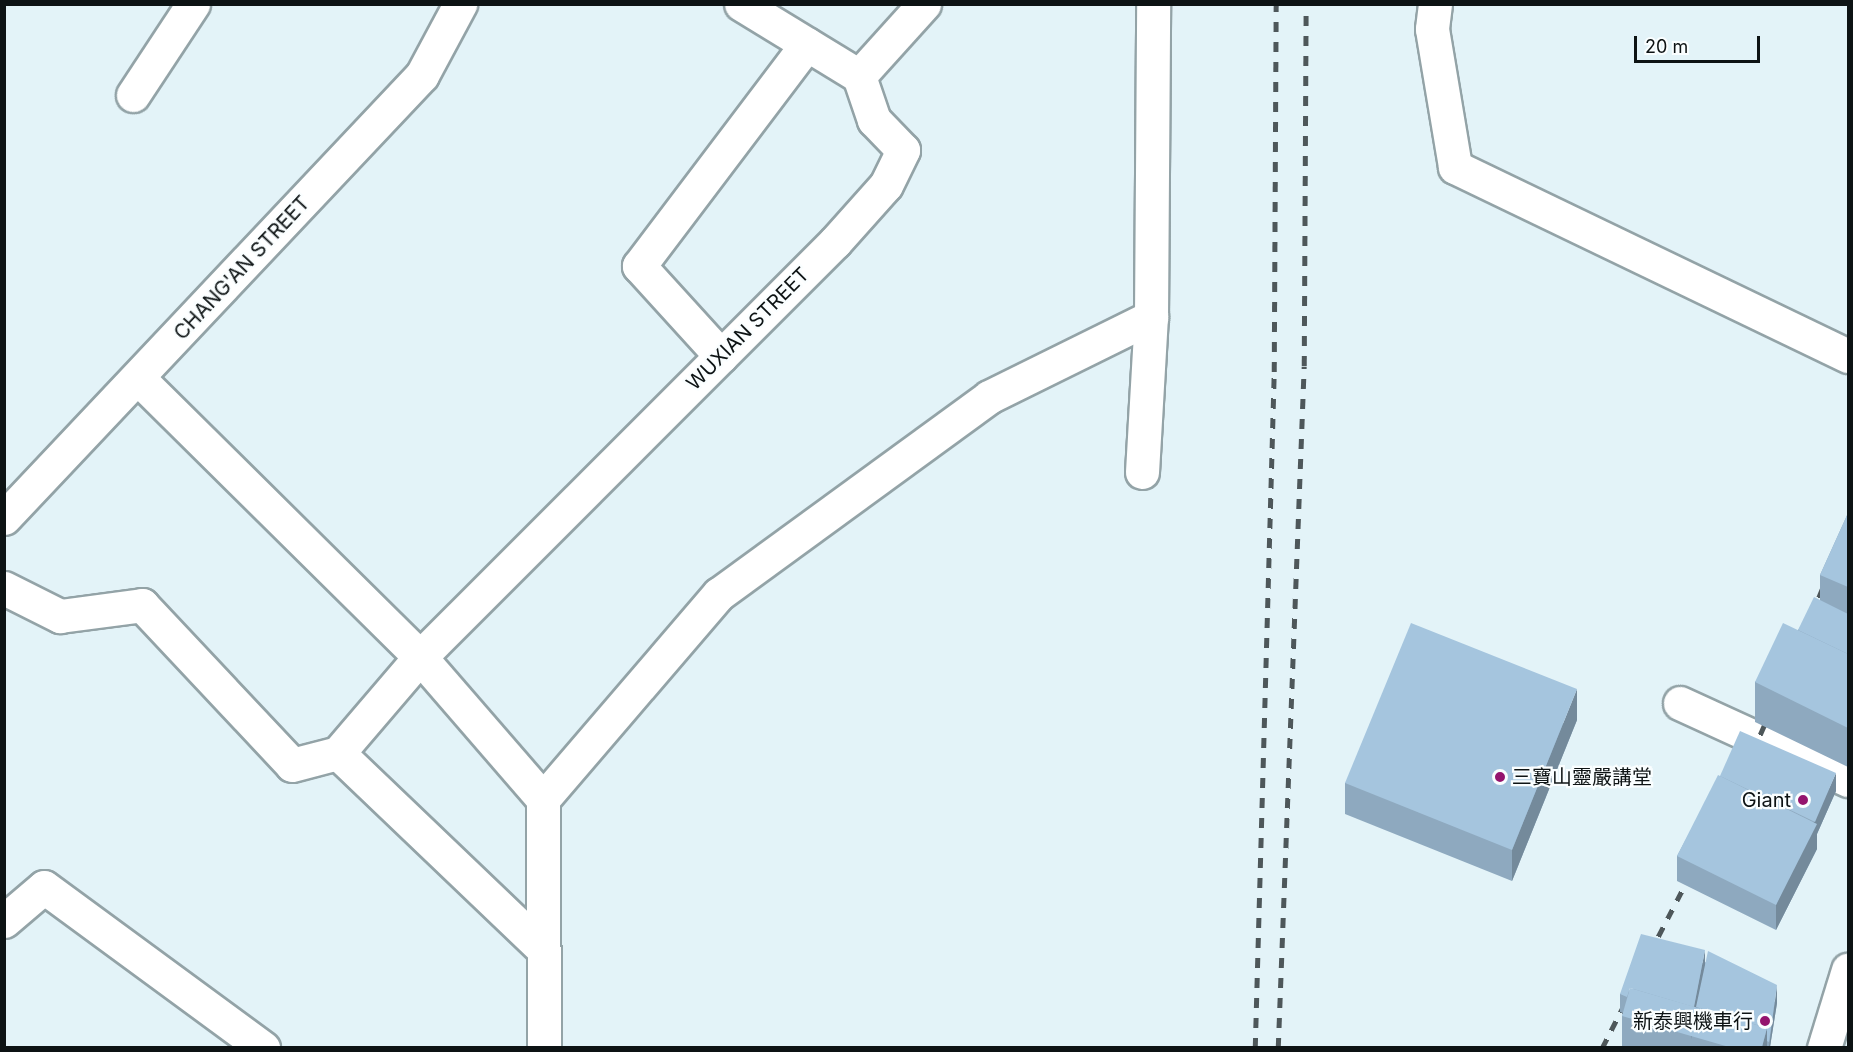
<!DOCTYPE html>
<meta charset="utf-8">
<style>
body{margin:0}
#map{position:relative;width:1853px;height:1052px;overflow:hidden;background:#e3f3f8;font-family:Inter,"Noto Sans TC",sans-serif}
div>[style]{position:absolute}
.roads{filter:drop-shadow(2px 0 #93a3a7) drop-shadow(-2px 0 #93a3a7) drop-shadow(0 2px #93a3a7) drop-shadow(0 -2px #93a3a7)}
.minor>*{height:33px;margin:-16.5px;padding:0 16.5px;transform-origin:16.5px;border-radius:16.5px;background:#fff}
.rail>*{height:4.5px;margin-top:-2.25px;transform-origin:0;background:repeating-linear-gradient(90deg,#4e575a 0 10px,transparent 0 20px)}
.wall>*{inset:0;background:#8ea9bf}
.shaded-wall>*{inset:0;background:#748a9b}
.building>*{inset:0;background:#a5c5de}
.dots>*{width:16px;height:16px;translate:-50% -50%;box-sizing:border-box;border:3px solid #fafeff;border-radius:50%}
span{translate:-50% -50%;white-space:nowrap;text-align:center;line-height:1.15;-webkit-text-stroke:4.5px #fafeff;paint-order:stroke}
.street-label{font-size:20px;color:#0d1314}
.poi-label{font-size:20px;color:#0d1314}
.left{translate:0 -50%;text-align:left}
.right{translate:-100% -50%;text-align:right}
.frame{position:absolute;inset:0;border:6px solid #0d1314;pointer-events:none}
.scale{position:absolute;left:1634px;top:36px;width:126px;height:27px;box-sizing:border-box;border:3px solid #0d1314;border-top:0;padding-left:8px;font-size:18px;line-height:21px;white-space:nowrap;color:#0d1314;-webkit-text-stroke:4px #fafeff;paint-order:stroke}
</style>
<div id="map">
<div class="roads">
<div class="minor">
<i style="left:1435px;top:4px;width:25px;rotate:97deg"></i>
<i style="left:1432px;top:29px;width:140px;rotate:80.5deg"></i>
<i style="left:1455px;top:167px;width:436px;rotate:25.7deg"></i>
<i style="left:859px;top:76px;width:97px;rotate:-47.9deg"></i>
<i style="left:133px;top:95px;width:109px;rotate:-56.6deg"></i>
<i style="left:721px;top:356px;width:122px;rotate:-132.3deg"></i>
<i style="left:639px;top:266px;width:278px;rotate:-52.9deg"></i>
<i style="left:139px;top:379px;width:395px;rotate:44.7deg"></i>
<i style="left:420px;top:657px;width:188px;rotate:49.1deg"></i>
<i style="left:543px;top:799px;width:249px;rotate:89.8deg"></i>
<i style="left:1142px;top:472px;width:155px;rotate:-86.7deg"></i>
<i style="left:1151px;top:317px;width:313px;rotate:-89.6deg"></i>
<i style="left:4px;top:518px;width:609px;rotate:-46.66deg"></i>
<i style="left:422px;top:75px;width:81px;rotate:-61.8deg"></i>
<i style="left:4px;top:588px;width:63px;rotate:26.6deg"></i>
<i style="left:60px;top:616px;width:83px;rotate:-7.6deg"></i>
<i style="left:142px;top:605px;width:219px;rotate:46.8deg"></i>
<i style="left:292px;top:765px;width:48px;rotate:-14.6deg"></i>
<i style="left:338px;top:753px;width:284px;rotate:43.7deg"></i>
<i style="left:1680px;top:703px;width:185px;rotate:24.6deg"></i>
<i style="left:338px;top:753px;width:126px;rotate:-49.5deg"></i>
<i style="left:420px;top:657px;width:587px;rotate:-45deg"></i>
<i style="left:835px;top:242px;width:76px;rotate:-48.2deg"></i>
<i style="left:886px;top:185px;width:39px;rotate:-64deg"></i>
<i style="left:903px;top:150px;width:42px;rotate:-134deg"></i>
<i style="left:874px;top:120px;width:46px;rotate:-108.8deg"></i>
<i style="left:859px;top:76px;width:138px;rotate:-148.6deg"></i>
<i style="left:543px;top:799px;width:270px;rotate:-49.4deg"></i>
<i style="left:719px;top:594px;width:334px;rotate:-36.1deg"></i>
<i style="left:989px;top:397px;width:181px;rotate:-26.3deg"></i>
<i style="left:4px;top:921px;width:52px;rotate:-40.4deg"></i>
<i style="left:44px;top:887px;width:272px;rotate:36.3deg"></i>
<i style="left:1824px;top:1048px;width:82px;rotate:-72.9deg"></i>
</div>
</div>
<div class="rail">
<i style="left:1811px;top:616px;width:42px;rotate:-67.7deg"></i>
<i style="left:1752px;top:753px;width:45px;rotate:-66.3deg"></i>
<i style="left:1649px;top:954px;width:93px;rotate:-62.6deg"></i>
<i style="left:1255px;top:1048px;width:676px;rotate:-88.39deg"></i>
<i style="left:1274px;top:372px;width:368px;rotate:-89.7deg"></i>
<i style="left:1278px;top:1048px;width:682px;rotate:-87.82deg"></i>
<i style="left:1304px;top:366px;width:362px;rotate:-89.7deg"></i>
<i style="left:1602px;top:1048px;width:57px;rotate:-63deg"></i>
</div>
<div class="wall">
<i style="clip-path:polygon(1848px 513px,1848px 767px,1755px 722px,1755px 682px,1798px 630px,1820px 600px,1820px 575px)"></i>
<i style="clip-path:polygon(1577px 720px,1512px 881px,1345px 814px,1345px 783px)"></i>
<i style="clip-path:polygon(1720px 776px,1836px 791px,1817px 834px,1817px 849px,1776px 930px,1677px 881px,1677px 856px)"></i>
<i style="clip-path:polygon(1705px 962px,1777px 1003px,1770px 1047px,1622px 1047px,1622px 1016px,1623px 1013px,1620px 1012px,1620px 994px)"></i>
</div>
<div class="shaded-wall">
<i style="clip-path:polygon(1577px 689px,1577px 720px,1512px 881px,1512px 850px)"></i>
<i style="clip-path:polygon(1836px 773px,1836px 791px,1817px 834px,1817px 849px,1776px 930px,1776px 905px)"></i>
<i style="clip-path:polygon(1705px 950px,1705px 968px,1691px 1039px,1691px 1021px)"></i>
<i style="clip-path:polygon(1777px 985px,1777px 1003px,1770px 1047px,1769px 1047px)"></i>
<i style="clip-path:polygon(1767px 1028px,1767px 1047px,1762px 1047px)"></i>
</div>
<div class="building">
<i style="clip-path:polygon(1848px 513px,1848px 587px,1820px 575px)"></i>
<i style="clip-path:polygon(1814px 597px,1848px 614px,1848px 654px,1798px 630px)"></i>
<i style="clip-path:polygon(1411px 623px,1577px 689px,1512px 850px,1345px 783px)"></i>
<i style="clip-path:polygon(1783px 623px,1848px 654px,1848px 728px,1755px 682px)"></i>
<i style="clip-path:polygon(1740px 731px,1836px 773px,1815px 822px,1720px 776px)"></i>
<i style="clip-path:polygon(1718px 775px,1817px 824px,1776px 905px,1677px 856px)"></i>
<i style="clip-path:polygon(1641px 934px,1705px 950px,1694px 1007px,1630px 988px,1627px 997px,1620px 994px)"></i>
<i style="clip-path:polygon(1708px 951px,1777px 985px,1769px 1042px,1767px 1041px,1767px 1028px,1696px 1007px)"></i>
<i style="clip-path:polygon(1630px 988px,1767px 1028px,1762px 1047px,1729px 1047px,1622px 1016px)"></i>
</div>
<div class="dots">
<i style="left:1500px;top:777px;background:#94146e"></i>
<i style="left:1803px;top:800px;background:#94146e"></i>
<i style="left:1765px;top:1021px;background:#94146e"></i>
</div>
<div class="street-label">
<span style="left:242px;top:268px;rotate:-47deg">CHANG'AN STREET</span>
<span style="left:748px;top:329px;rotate:-45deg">WUXIAN STREET</span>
</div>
<div class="poi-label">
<span class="left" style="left:1512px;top:777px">三寶山靈嚴講堂</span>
<span class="right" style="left:1791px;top:800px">Giant</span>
<span class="right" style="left:1753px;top:1021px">新泰興機車行</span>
</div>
<div class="frame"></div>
<div class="scale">20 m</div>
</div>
